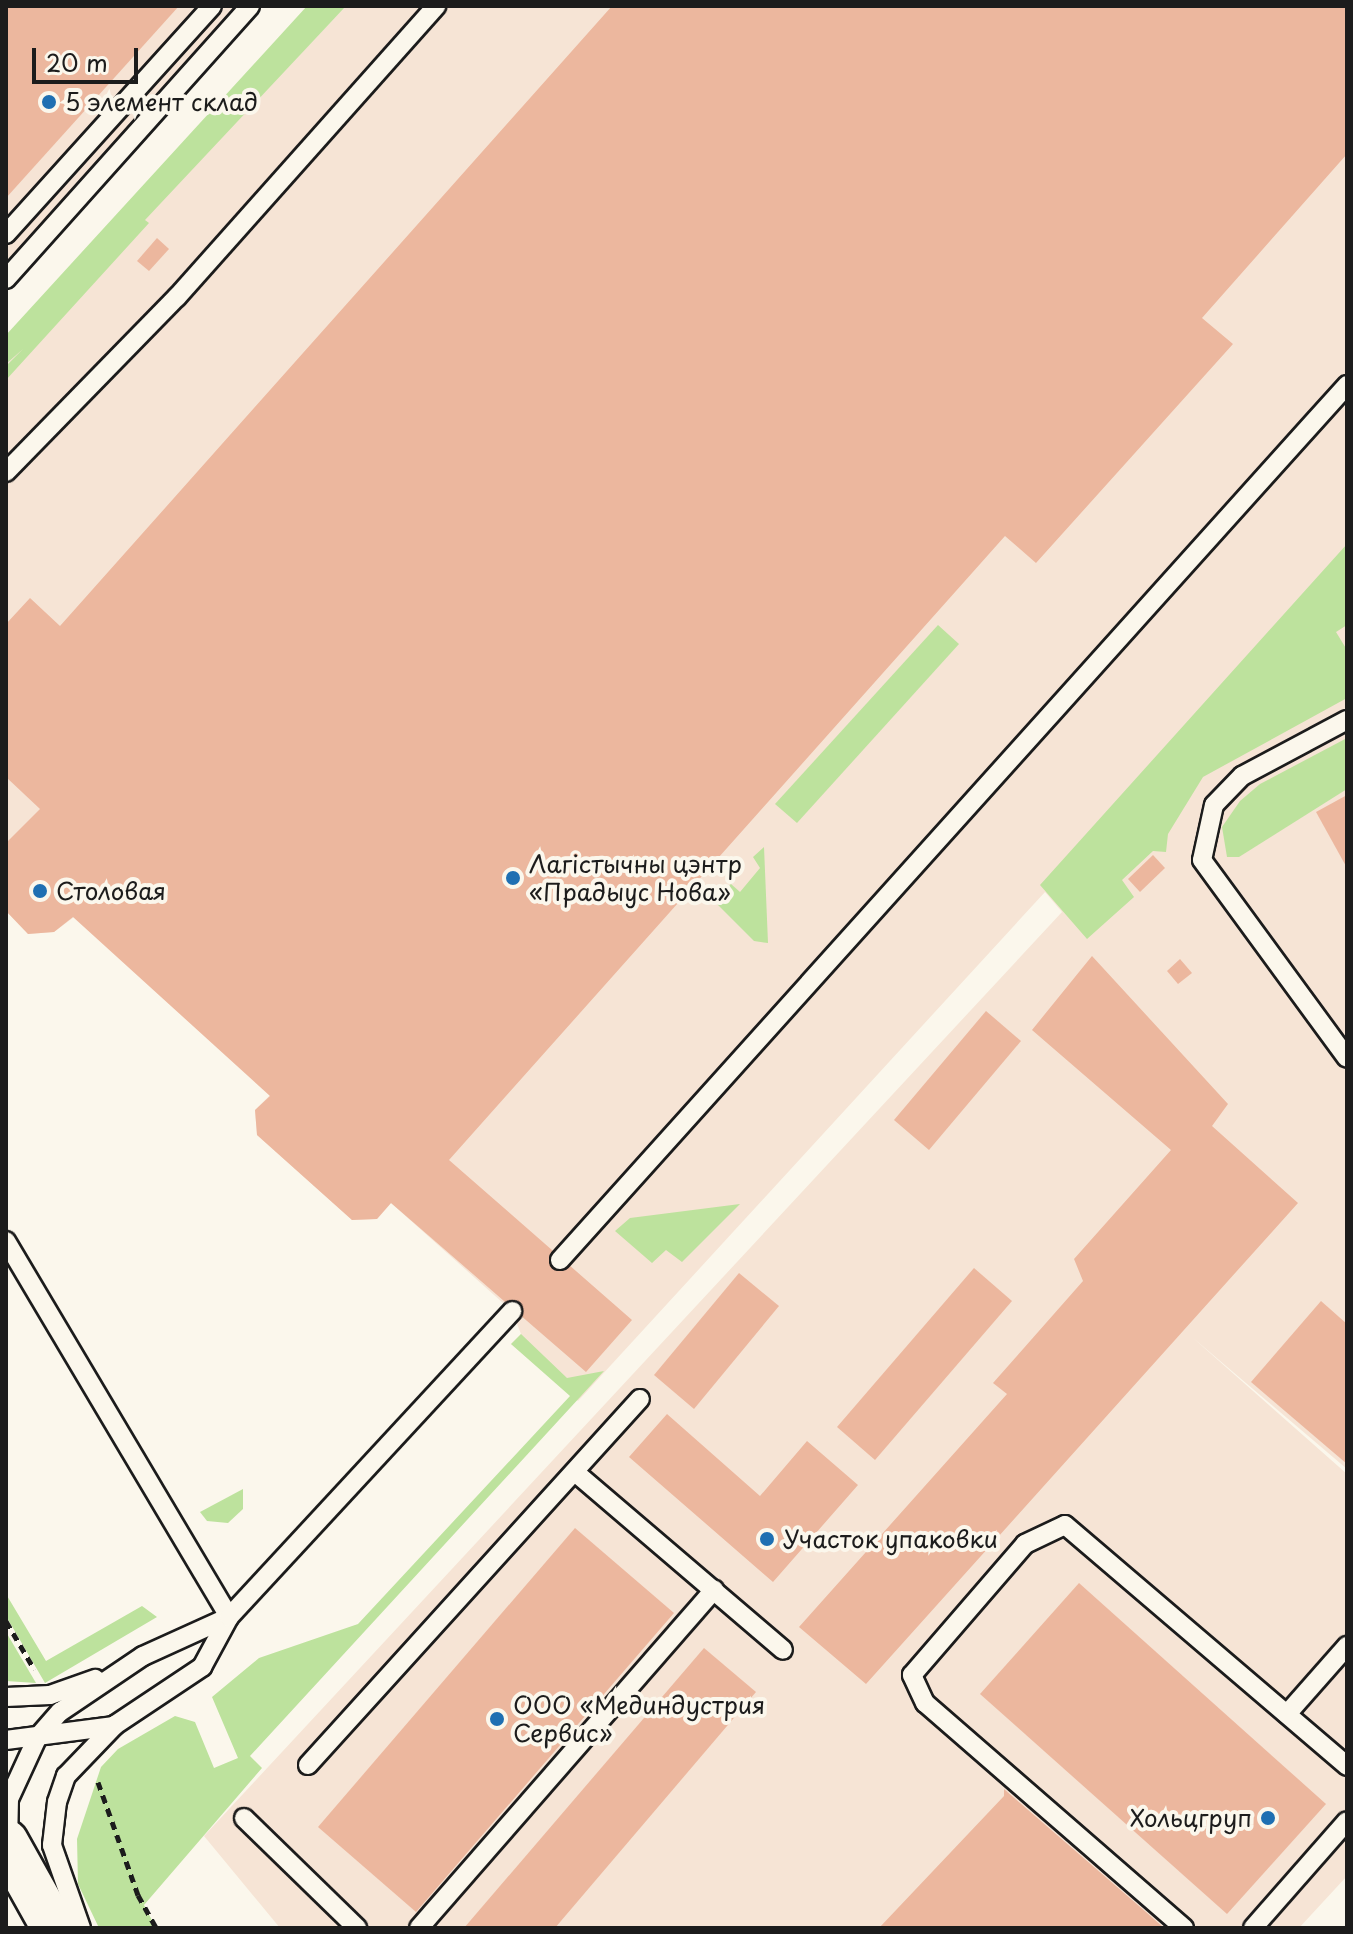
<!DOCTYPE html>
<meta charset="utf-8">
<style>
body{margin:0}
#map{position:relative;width:1353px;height:1934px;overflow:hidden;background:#fbf7ec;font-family:"Playpen Sans",sans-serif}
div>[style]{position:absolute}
.built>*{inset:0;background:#f6e4d5}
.green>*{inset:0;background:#bde29d}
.building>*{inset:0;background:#ecb79e}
.path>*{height:5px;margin-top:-2.5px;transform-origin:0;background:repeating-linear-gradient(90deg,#1c1c1c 0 8px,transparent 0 14px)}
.roads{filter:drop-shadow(2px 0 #1c1c1c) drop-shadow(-2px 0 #1c1c1c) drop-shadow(0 2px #1c1c1c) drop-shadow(0 -2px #1c1c1c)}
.service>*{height:18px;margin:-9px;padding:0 9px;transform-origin:9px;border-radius:9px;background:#fbf7ec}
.secondary>*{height:44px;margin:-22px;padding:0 22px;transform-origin:22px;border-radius:22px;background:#fbf7ec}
.dots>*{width:22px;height:22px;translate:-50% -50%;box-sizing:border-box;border:4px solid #fbf7ec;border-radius:50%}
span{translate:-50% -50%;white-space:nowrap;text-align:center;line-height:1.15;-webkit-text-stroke:8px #fbf7ec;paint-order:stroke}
.poi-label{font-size:24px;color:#1c1c1c}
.left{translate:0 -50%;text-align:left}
.right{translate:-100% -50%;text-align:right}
.frame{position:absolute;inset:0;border:8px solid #1c1c1c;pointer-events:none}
.scale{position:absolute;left:32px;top:48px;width:106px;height:36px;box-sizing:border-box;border:4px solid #1c1c1c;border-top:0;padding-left:10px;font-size:24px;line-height:28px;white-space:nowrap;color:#1c1c1c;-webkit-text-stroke:6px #fbf7ec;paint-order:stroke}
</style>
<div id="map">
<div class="built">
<i style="clip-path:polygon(6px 6px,238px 6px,6px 262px)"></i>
<i style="clip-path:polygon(346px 6px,1347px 6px,1347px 1469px,1192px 1337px,1347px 1474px,1347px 1876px,1299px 1928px,280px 1928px,204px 1836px,1062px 912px,1045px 892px,578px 1401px,511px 1344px,521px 1334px,512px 1311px,391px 1203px,377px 1219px,352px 1220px,257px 1135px,255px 1110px,270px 1095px,74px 917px,54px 932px,28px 934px,6px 911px,6px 364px)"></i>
</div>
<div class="green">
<i style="clip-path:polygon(307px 6px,346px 6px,145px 220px,149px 223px,6px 380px,6px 366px,23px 349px,6px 364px,6px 335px)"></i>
<i style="clip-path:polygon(1347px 544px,1347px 625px,1336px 632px,1347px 650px,1347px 698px,1203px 777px,1168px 834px,1166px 852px,1153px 851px,1122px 880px,1134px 897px,1087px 939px,1040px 885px)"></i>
<i style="clip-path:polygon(938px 625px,959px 644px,797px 823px,775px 804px)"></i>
<i style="clip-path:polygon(1347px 738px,1347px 789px,1239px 857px,1227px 857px,1222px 827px,1240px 801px,1260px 784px)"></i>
<i style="clip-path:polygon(764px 847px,768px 943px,754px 941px,713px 900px,731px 884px,740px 892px,760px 868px,753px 857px)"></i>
<i style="clip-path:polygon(740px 1204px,682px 1262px,666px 1250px,652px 1263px,615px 1231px,630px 1218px)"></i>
<i style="clip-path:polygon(521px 1334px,567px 1378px,604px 1371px,250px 1756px,262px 1768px,144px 1905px,156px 1928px,99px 1928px,78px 1884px,77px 1839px,101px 1767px,118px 1749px,175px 1716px,195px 1722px,214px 1768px,238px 1758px,212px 1697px,259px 1658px,358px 1624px,570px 1396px,511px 1344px)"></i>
<i style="clip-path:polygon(243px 1489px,243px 1509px,228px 1523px,207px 1521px,200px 1512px)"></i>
<i style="clip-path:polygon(6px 1594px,46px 1661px,142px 1606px,157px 1617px,45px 1683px,6px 1616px)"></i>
<i style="clip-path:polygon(6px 1632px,36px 1683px,6px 1681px)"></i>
</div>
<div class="building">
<i style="clip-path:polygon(6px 6px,179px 6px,6px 198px)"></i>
<i style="clip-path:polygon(612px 6px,1347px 6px,1347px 154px,1202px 318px,1233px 344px,1036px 563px,1005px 536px,449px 1160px,632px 1320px,586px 1372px,391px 1203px,377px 1219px,352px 1220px,257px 1135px,255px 1110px,270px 1096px,73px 917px,54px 932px,28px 934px,6px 911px,6px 843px,40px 809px,6px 777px,6px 624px,30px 598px,60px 626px)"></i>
<i style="clip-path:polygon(157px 238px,169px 249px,149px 271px,137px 261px)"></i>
<i style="clip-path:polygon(1347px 795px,1347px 868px,1316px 812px)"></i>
<i style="clip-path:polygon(1153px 855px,1165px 868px,1140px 892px,1128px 879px)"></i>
<i style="clip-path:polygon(1092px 956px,1228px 1104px,1212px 1126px,1298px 1203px,866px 1684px,799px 1627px,1007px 1394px,993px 1383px,1083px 1281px,1074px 1259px,1171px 1150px,1032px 1030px)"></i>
<i style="clip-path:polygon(1180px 959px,1192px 973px,1178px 984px,1167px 971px)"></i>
<i style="clip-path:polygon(986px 1011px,1021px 1041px,929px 1150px,894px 1120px)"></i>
<i style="clip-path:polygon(974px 1268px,1012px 1301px,875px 1460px,837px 1427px)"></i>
<i style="clip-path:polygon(739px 1273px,779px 1306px,694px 1409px,654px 1375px)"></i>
<i style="clip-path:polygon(1321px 1301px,1347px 1324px,1347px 1464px,1251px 1382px)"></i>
<i style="clip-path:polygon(667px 1414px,760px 1496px,807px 1441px,858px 1485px,773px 1582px,629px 1457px)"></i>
<i style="clip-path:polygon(575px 1528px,674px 1613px,416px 1912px,318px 1827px)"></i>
<i style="clip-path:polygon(1079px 1583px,1326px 1804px,1227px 1914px,980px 1694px)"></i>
<i style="clip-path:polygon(704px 1648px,756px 1692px,555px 1928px,464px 1928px)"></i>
<i style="clip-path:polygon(1004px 1789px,1146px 1912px,1164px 1928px,879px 1928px,1004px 1796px)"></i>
</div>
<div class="path">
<i style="left:6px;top:1621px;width:56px;rotate:59.7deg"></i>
<i style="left:98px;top:1782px;width:120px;rotate:70.5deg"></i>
<i style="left:138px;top:1895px;width:38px;rotate:61deg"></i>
</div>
<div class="roads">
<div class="service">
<i style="left:6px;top:234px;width:307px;rotate:-47.9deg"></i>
<i style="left:6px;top:279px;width:366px;rotate:-48.2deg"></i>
<i style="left:6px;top:472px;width:245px;rotate:-45.7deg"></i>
<i style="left:177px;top:297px;width:390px;rotate:-48.3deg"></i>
<i style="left:1347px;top:720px;width:119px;rotate:151.9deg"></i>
<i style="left:1242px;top:776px;width:40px;rotate:134deg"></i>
<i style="left:1214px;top:805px;width:56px;rotate:102.3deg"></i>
<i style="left:1202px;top:860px;width:245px;rotate:53.8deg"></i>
<i style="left:6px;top:1241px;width:437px;rotate:59.3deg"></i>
<i style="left:560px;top:1260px;width:1177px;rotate:-48.03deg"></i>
<i style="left:576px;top:1473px;width:272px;rotate:40.5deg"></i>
<i style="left:6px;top:1697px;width:44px;rotate:-2.6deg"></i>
<i style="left:50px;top:1695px;width:48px;rotate:-19.6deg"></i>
<i style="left:1287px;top:1714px;width:91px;rotate:-48.6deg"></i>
<i style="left:6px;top:1740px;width:109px;rotate:-7.4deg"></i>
<i style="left:308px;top:1765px;width:494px;rotate:-47.8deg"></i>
<i style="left:244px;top:1818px;width:158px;rotate:44.2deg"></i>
<i style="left:8px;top:1843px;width:44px;rotate:-88.7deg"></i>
<i style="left:9px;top:1799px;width:67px;rotate:-65.3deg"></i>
<i style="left:37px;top:1738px;width:35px;rotate:-49deg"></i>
<i style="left:60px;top:1712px;width:100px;rotate:-34deg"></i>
<i style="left:143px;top:1656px;width:94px;rotate:-24.4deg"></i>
<i style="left:81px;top:1928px;width:88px;rotate:-109.3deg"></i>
<i style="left:52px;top:1845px;width:43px;rotate:-83.4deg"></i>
<i style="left:57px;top:1802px;width:28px;rotate:-71deg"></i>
<i style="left:66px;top:1776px;width:71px;rotate:-46.1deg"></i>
<i style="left:115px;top:1725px;width:105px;rotate:-33.7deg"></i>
<i style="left:202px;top:1667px;width:57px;rotate:-61.6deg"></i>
<i style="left:229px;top:1617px;width:417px;rotate:-47.2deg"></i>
<i style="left:419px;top:1928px;width:449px;rotate:-48.9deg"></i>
<i style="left:1184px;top:1928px;width:343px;rotate:-139deg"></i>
<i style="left:925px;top:1703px;width:31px;rotate:-115deg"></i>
<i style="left:912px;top:1675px;width:173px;rotate:-49.2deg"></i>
<i style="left:1025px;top:1544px;width:44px;rotate:-25.4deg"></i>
<i style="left:1065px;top:1525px;width:371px;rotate:40.5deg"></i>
<i style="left:1253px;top:1928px;width:142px;rotate:-48.7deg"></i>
</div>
<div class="secondary">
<i style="left:6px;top:1842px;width:98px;rotate:60.8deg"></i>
</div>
</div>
<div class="dots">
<i style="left:49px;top:102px;background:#1f6fb2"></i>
<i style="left:513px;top:878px;background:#1f6fb2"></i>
<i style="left:40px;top:891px;background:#1f6fb2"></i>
<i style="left:767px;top:1539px;background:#1f6fb2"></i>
<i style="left:497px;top:1719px;background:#1f6fb2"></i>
<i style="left:1268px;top:1818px;background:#1f6fb2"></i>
</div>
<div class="poi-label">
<span class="left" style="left:65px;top:102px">5 элемент склад</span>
<span class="left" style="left:529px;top:878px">Лагістычны цэнтр<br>«Прадыус Нова»</span>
<span class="left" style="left:56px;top:891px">Столовая</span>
<span class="left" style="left:783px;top:1539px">Участок упаковки</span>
<span class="left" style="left:513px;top:1719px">ООО «Мединдустрия<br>Сервис»</span>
<span class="right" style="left:1252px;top:1818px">Хольцгруп</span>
</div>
<div class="frame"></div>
<div class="scale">20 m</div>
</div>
